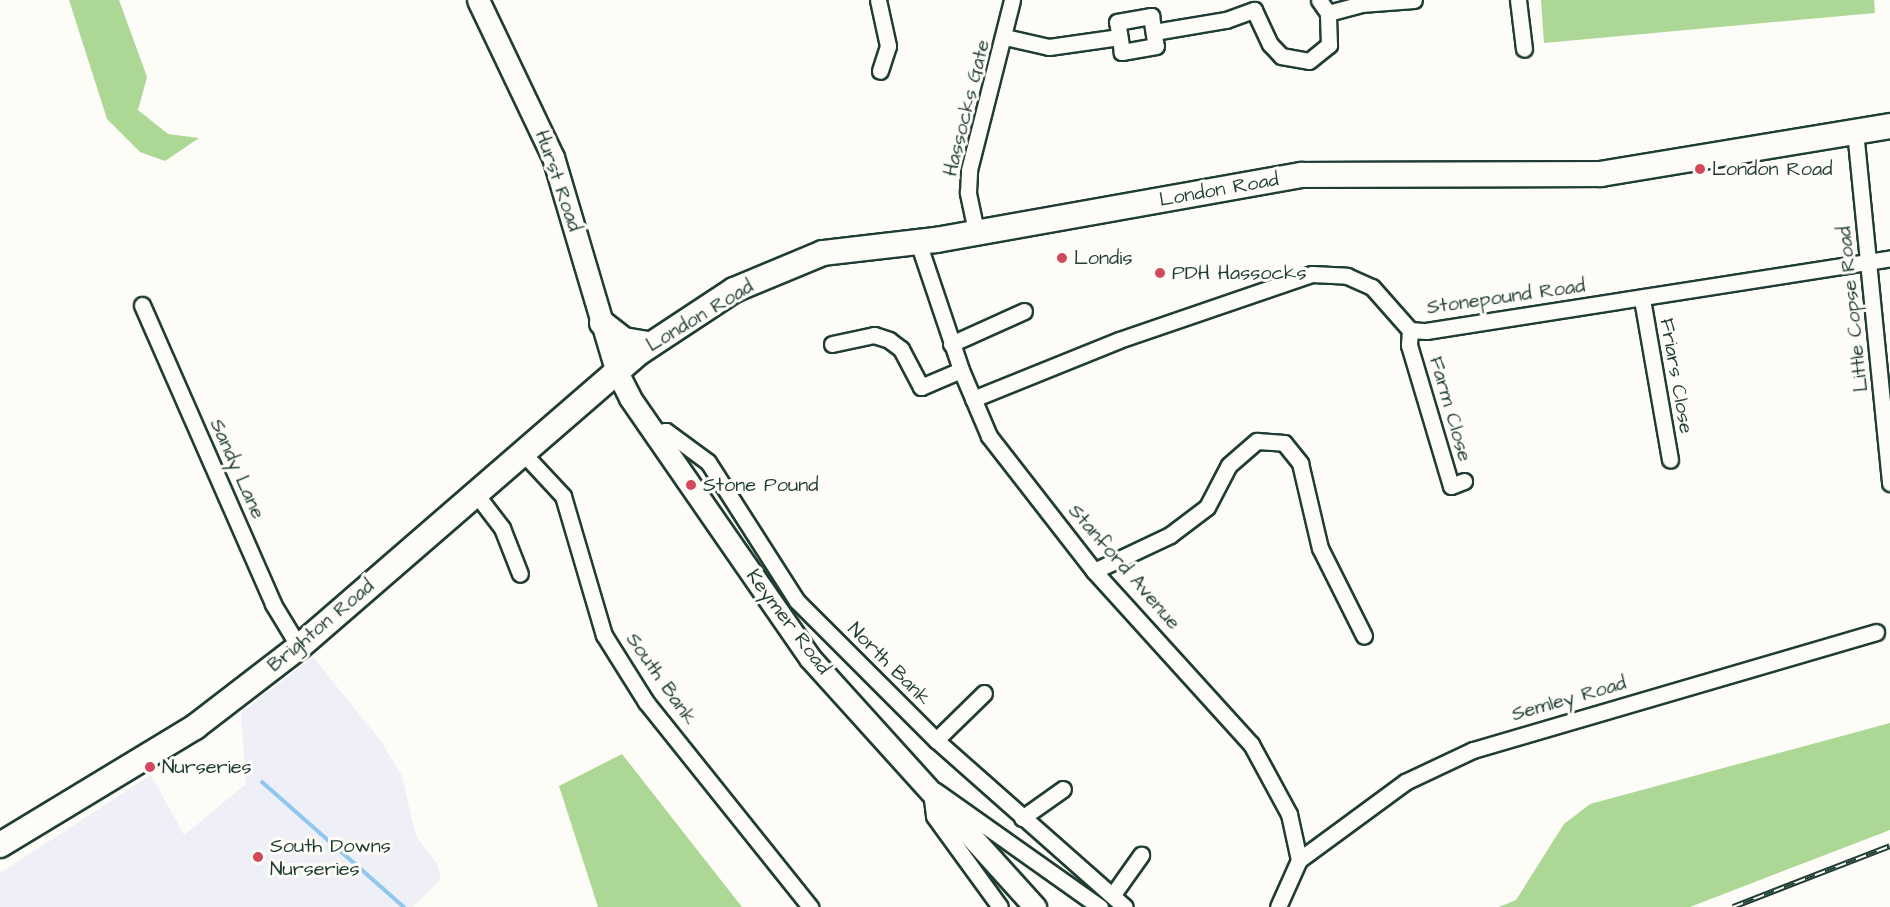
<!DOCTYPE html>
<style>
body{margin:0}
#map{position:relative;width:1890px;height:907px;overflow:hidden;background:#fdfcf7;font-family:"Architects Daughter",sans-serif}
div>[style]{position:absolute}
.built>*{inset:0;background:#eeeff7}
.green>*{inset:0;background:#acd795}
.stream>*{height:4px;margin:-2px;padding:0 2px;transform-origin:2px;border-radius:2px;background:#8fc7ee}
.roads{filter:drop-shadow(2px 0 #1f3d34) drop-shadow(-2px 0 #1f3d34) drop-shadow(0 2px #1f3d34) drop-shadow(0 -2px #1f3d34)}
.minor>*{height:15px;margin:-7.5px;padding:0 7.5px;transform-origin:7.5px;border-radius:7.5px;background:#fdfcf7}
.secondary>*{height:21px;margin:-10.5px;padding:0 10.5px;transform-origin:10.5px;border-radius:10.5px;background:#fdfcf7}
.primary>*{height:24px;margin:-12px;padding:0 12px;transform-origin:12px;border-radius:12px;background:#fdfcf7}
.rail>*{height:6px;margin-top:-3px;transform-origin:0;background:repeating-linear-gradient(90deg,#fdfcf7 0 11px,#1f3d34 0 22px);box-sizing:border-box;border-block:2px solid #1f3d34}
.dots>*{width:16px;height:16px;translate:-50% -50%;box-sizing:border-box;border:3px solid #fdfcf7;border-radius:50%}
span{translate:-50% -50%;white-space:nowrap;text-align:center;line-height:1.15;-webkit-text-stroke:6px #fdfcf7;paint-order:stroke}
.street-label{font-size:20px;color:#1f3d34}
.poi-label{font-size:20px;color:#1f3d34}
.left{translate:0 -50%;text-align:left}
</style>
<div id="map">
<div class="built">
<i style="clip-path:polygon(313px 657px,380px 740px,402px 776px,416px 836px,437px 864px,441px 879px,413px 907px,0 907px,0 873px,151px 775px,184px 835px,246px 784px,241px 713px)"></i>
</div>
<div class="green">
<i style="clip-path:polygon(69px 0,119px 0,147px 77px,138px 110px,168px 134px,199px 138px,165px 161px,140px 152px,107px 119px)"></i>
<i style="clip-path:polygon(1541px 0,1874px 0,1875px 13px,1544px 43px)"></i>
<i style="clip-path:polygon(1890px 723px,1890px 830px,1690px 907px,1499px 907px,1516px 900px,1564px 824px,1590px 804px)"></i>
<i style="clip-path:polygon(622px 754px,742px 907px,598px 907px,559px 786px)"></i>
</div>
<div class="stream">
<i style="left:262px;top:782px;width:189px;rotate:41.4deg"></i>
</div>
<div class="roads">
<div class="minor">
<i style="left:878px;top:0;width:47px;rotate:77.7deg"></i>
<i style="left:888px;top:46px;width:26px;rotate:108deg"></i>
<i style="left:1319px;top:0;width:16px;rotate:55deg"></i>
<i style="left:1518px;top:0;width:49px;rotate:83deg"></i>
<i style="left:1151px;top:16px;width:30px;rotate:81deg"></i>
<i style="left:1156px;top:46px;width:35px;rotate:170deg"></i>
<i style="left:1122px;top:52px;width:30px;rotate:-99deg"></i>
<i style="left:1117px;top:22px;width:35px;rotate:-10deg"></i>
<i style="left:1154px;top:32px;width:73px;rotate:-9.5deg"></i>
<i style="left:1226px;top:20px;width:30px;rotate:-20deg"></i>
<i style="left:1254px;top:10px;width:38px;rotate:65deg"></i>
<i style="left:1270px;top:44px;width:16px;rotate:47deg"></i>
<i style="left:1281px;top:56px;width:28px;rotate:10deg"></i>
<i style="left:1309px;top:61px;width:26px;rotate:-39deg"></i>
<i style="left:1329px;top:45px;width:32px;rotate:-92deg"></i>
<i style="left:1328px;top:13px;width:34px;rotate:-15deg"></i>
<i style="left:1361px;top:4px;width:53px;rotate:-4.3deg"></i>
<i style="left:1005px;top:37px;width:45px;rotate:12.8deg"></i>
<i style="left:1049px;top:47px;width:71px;rotate:-8.1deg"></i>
<i style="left:1855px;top:131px;width:354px;rotate:84.3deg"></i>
<i style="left:976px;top:231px;width:40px;rotate:-102deg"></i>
<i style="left:968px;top:192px;width:22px;rotate:-87deg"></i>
<i style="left:969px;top:170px;width:175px;rotate:-75.8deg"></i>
<i style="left:918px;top:242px;width:135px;rotate:71.4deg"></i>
<i style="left:961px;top:370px;width:72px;rotate:67deg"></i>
<i style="left:989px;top:436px;width:171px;rotate:52.1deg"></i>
<i style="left:1094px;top:571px;width:234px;rotate:47.8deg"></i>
<i style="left:1251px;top:744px;width:80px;rotate:61.5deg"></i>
<i style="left:1289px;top:814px;width:47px;rotate:77.7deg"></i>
<i style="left:1299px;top:860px;width:51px;rotate:114.1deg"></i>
<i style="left:1642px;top:299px;width:163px;rotate:80.1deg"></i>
<i style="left:142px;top:305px;width:326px;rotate:66.3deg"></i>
<i style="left:273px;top:604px;width:50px;rotate:58.8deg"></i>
<i style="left:1410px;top:330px;width:15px;rotate:94deg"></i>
<i style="left:1409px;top:345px;width:147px;rotate:73.4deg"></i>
<i style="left:1451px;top:486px;width:14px;rotate:-21deg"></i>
<i style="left:832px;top:344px;width:43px;rotate:-12.1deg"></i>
<i style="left:874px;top:335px;width:16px;rotate:18deg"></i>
<i style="left:889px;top:340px;width:15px;rotate:37deg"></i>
<i style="left:901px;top:349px;width:43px;rotate:62.2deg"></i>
<i style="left:921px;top:387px;width:43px;rotate:-23deg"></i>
<i style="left:951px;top:344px;width:80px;rotate:-24.3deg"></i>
<i style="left:973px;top:399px;width:157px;rotate:-22deg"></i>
<i style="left:1119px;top:340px;width:204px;rotate:-18.9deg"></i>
<i style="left:1312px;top:274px;width:35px;rotate:3deg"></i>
<i style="left:1347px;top:276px;width:27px;rotate:24deg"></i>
<i style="left:1372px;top:287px;width:57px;rotate:48.5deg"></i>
<i style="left:1410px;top:330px;width:16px;rotate:4deg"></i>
<i style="left:1426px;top:331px;width:470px;rotate:-8.9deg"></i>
<i style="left:653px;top:433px;width:13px;rotate:-9deg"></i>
<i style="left:666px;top:431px;width:52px;rotate:36.4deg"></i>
<i style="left:708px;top:462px;width:165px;rotate:57.4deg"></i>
<i style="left:797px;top:601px;width:197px;rotate:45deg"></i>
<i style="left:936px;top:740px;width:252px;rotate:41.5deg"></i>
<i style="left:523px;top:453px;width:59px;rotate:47.1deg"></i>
<i style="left:563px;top:496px;width:145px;rotate:73.6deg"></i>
<i style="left:604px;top:635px;width:79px;rotate:57.9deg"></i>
<i style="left:646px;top:702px;width:263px;rotate:51.3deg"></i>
<i style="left:476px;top:494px;width:43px;rotate:52.6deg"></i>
<i style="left:502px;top:528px;width:49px;rotate:68.6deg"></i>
<i style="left:1094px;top:571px;width:84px;rotate:-25.3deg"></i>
<i style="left:1170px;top:535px;width:46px;rotate:-37.1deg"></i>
<i style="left:1207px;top:507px;width:47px;rotate:-62.4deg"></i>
<i style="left:1229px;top:465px;width:37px;rotate:-41deg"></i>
<i style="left:1257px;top:441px;width:27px;rotate:4deg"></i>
<i style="left:1284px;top:443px;width:26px;rotate:51deg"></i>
<i style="left:1300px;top:463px;width:87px;rotate:76.8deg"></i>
<i style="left:1320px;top:548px;width:98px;rotate:63.4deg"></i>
<i style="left:936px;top:740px;width:67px;rotate:-44.4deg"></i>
<i style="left:931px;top:791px;width:25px;rotate:83deg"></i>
<i style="left:934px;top:816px;width:112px;rotate:54deg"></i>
<i style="left:936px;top:791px;width:201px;rotate:35.3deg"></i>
<i style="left:1022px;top:818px;width:50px;rotate:-35.3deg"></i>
<i style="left:1299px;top:860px;width:132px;rotate:-36.3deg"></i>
<i style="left:1405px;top:782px;width:75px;rotate:-25.2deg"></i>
<i style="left:1473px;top:750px;width:420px;rotate:-16.3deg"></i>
<i style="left:1114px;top:893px;width:47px;rotate:-54.6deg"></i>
</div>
<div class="secondary">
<i style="left:478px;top:0;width:174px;rotate:64.5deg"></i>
<i style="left:553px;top:157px;width:222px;rotate:73.5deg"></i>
<i style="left:616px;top:370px;width:31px;rotate:63deg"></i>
<i style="left:630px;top:398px;width:316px;rotate:55.3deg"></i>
<i style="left:810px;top:658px;width:336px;rotate:47.9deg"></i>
</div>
<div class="primary">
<i style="left:602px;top:323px;width:28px;rotate:38deg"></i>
<i style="left:624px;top:340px;width:27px;rotate:10deg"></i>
<i style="left:0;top:845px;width:228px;rotate:-31.2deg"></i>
<i style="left:195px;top:727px;width:131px;rotate:-37.6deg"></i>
<i style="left:299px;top:647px;width:451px;rotate:-40.9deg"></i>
<i style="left:640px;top:352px;width:113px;rotate:-33.4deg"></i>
<i style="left:734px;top:290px;width:96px;rotate:-22.6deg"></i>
<i style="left:823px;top:253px;width:114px;rotate:-6.6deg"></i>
<i style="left:936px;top:240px;width:371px;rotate:-10.1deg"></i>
<i style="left:1301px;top:175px;width:300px;rotate:-0.2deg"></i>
<i style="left:1601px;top:174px;width:293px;rotate:-9.4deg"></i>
</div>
</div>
<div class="rail">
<i style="left:1733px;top:907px;width:168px;rotate:-21.2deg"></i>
</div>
<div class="dots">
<i style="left:1700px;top:169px;background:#d1495b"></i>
<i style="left:1062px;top:258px;background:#d1495b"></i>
<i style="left:1160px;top:273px;background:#d1495b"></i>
<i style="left:691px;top:485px;background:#d1495b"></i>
<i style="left:150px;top:767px;background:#d1495b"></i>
<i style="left:258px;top:857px;background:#d1495b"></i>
</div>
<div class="street-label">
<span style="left:967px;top:108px;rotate:-76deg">Hassocks Gate</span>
<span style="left:558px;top:181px;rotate:71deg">Hurst Road</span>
<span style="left:1219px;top:190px;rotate:-10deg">London Road</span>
<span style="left:1506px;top:297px;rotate:-8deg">Stonepound Road</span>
<span style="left:1853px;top:309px;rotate:-96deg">Little Copse Road</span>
<span style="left:700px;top:316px;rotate:-31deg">London Road</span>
<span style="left:1676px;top:376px;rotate:80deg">Friars Close</span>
<span style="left:1450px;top:409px;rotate:74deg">Farm Close</span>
<span style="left:237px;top:469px;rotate:66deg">Sandy Lane</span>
<span style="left:1124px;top:567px;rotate:49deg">Stanford Avenue</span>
<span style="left:788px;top:622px;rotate:53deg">Keymer Road</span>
<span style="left:321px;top:626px;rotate:-40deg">Brighton Road</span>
<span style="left:889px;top:664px;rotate:45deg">North Bank</span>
<span style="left:661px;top:679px;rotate:55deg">South Bank</span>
<span style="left:1569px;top:699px;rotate:-16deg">Semley Road</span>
</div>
<div class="poi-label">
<span class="left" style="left:1712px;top:169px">London Road</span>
<span class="left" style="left:1074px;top:258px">Londis</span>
<span class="left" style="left:1172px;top:273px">PDH Hassocks</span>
<span class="left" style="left:703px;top:485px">Stone Pound</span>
<span class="left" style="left:162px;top:767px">Nurseries</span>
<span class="left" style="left:270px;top:858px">South Downs<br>Nurseries</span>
</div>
</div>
